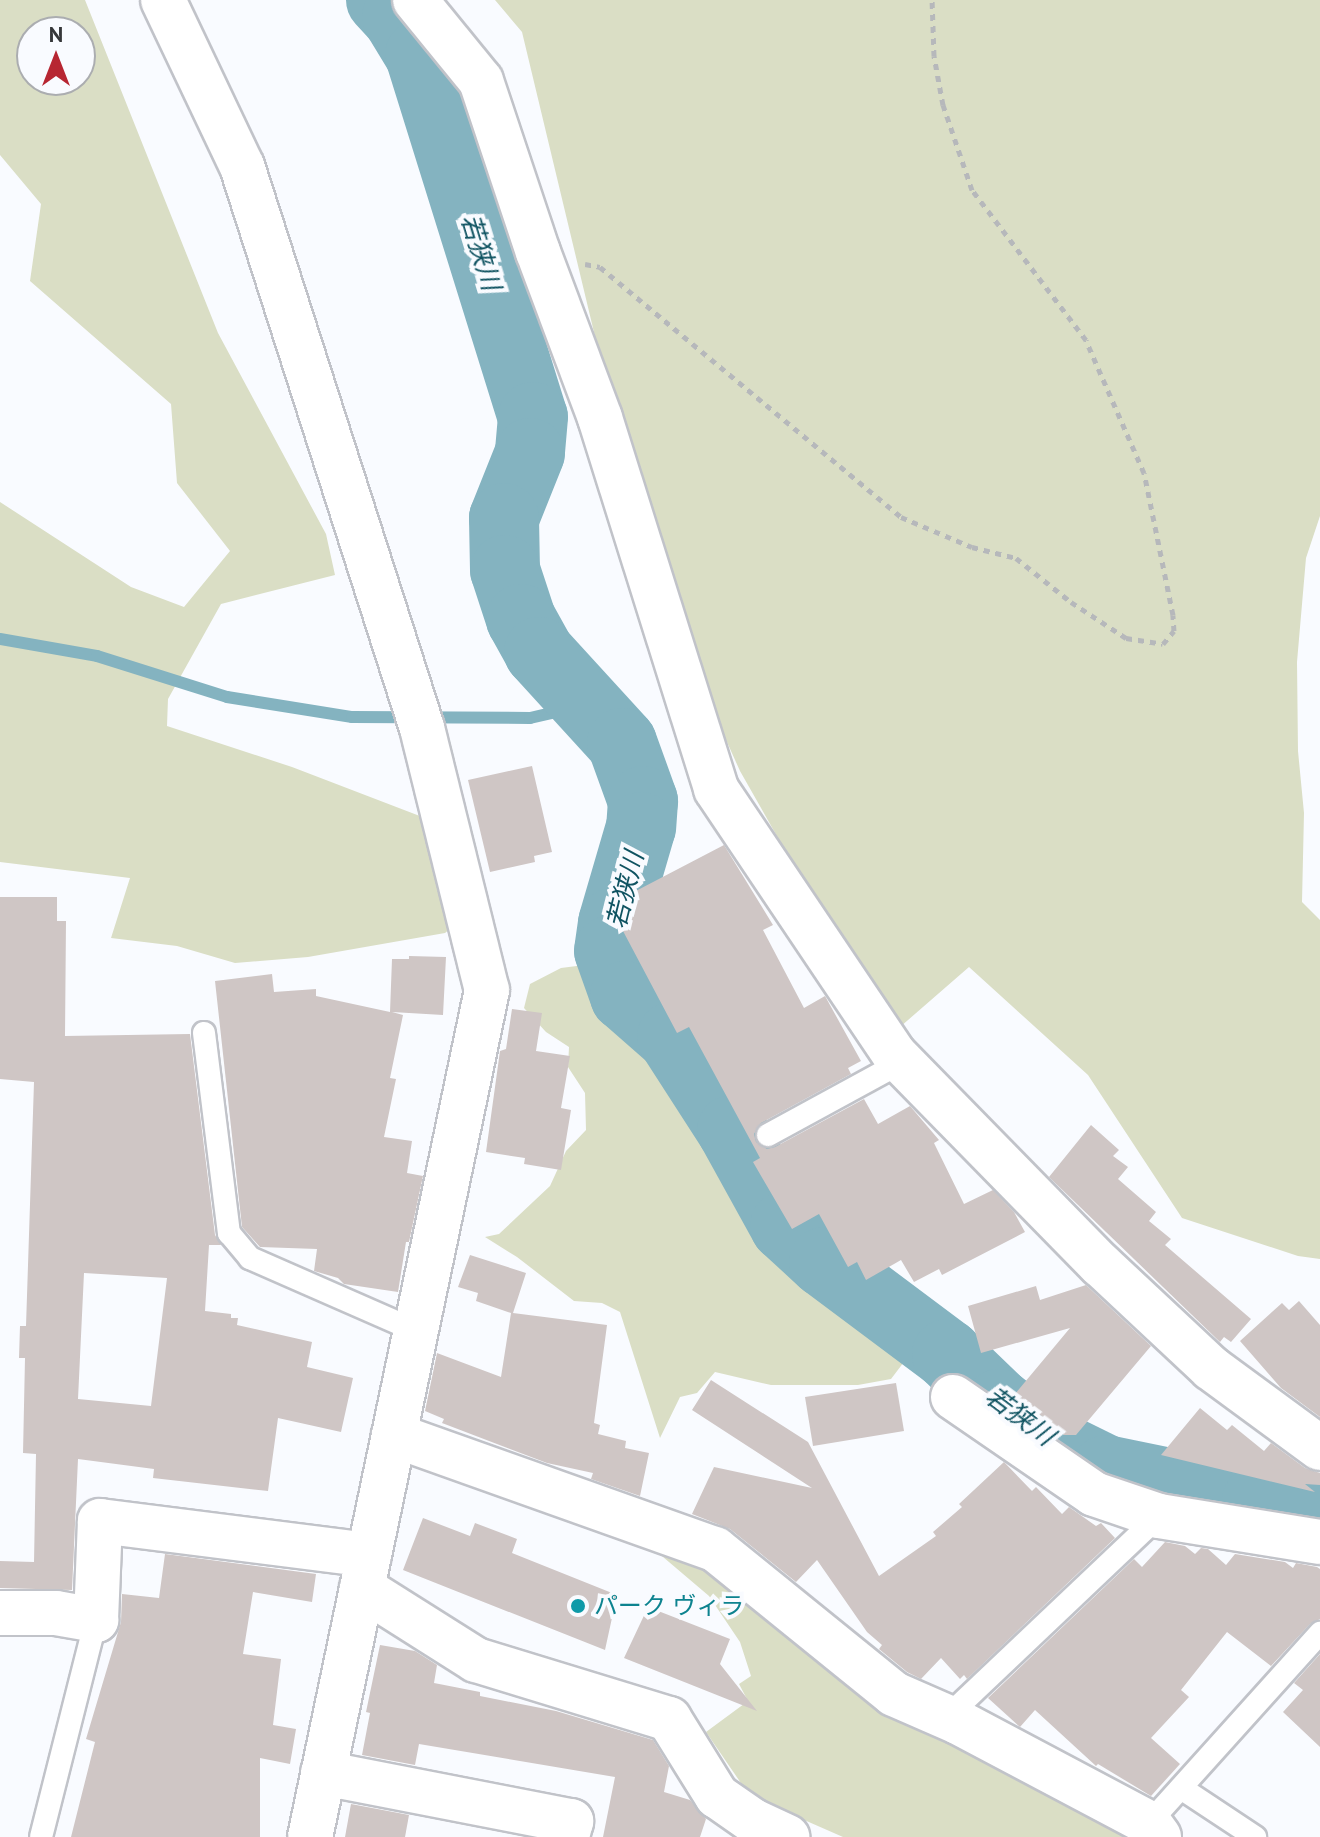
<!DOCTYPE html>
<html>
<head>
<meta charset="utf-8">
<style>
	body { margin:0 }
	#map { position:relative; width:1320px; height:1837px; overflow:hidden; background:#f9fbff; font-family:"PT Sans","Noto Sans JP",sans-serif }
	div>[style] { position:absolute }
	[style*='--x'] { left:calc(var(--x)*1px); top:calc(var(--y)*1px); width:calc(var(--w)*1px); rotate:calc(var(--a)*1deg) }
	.green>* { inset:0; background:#dadec5 }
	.stream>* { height:12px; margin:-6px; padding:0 6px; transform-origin:6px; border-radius:6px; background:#84b3c0 }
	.river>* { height:70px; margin:-35px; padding:0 35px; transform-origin:35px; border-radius:35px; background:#84b3c0 }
	.building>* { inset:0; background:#cfc6c5 }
	.path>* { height:5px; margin-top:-2.5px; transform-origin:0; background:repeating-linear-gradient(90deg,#b6b8bb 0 6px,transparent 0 12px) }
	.roads { filter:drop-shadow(2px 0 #c1c3c9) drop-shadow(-2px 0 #c1c3c9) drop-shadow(0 2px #c1c3c9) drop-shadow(0 -2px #c1c3c9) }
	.lane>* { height:22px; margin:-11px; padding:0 11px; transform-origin:11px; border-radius:11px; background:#fff }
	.street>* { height:44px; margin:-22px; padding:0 22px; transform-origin:22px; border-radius:22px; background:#fff }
	.dots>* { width:22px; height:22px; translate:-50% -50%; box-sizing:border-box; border:4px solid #f9fbff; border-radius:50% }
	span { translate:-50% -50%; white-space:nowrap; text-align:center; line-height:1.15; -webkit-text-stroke:8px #f9fbff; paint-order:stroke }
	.culture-label { font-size:24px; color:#0d838f }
	.left { translate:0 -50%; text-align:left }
	.water-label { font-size:26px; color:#0f5361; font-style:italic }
	.north { position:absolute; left:16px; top:16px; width:80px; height:80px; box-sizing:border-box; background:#f9fbff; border:2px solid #abadb0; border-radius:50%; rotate:0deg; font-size:22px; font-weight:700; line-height:32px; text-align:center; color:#36373a }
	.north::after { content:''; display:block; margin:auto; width:28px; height:36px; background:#b72632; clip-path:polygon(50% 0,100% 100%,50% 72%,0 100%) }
</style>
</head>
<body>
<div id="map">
	<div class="green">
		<i style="clip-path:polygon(evenodd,0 0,85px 0,218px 333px,326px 534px,335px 575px,221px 604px,168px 699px,167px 726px,292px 767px,425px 818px,463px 918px,445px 933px,308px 957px,235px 963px,177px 946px,111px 938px,130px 878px,0 862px,0 502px,131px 587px,184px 607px,230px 551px,177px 483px,171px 404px,30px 281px,41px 204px,0 155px,0 0,32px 32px,80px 32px,80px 80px,32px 80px,32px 32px)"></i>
		<i style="clip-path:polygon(495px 0,1320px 0,1320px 516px,1306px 558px,1297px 662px,1298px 751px,1304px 813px,1302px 902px,1320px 920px,1320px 1259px,1298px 1256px,1182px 1218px,1088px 1075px,969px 967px,900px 1027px,821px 914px,740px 771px,700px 682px,604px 374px,522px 32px)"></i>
		<i style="clip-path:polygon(600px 963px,605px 979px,631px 1012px,663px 1040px,716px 1126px,755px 1138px,777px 1203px,820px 1263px,901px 1335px,907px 1358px,891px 1379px,858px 1385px,771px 1385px,715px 1372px,697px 1393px,680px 1397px,660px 1438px,620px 1312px,602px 1303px,574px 1301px,517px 1257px,485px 1237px,499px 1234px,550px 1186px,566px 1151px,586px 1130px,585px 1093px,568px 1067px,569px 1047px,546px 1032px,524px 1008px,530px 984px,561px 968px)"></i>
		<i style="clip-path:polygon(656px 1551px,673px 1551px,725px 1581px,923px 1729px,1138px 1837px,843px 1837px,761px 1801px,745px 1789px,706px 1732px,748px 1701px,739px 1684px,751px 1676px,740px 1642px,709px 1596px)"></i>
	</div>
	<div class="stream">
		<i style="--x:0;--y:639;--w:98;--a:9.9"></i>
		<i style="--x:97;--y:656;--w:136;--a:17.5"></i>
		<i style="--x:227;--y:697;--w:127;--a:9.1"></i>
		<i style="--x:352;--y:717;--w:178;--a:0.3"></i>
		<i style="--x:530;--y:718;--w:36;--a:-13"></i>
		<i style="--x:565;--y:710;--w:21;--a:-41"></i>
	</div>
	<div class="river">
		<i style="--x:381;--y:0;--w:23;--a:47"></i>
		<i style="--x:397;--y:17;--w:44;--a:58.8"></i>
		<i style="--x:420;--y:55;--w:379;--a:72.7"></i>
		<i style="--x:533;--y:417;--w:36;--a:95"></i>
		<i style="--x:530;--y:453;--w:70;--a:111.8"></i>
		<i style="--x:504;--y:518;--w:52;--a:88.9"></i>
		<i style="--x:505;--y:570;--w:52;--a:71.9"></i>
		<i style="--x:521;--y:619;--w:38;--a:61"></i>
		<i style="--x:539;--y:652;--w:123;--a:47.6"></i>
		<i style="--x:622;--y:743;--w:62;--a:70.1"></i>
		<i style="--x:643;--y:801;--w:26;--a:94"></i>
		<i style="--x:641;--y:827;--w:100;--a:106.3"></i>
		<i style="--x:613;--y:923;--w:28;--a:98"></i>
		<i style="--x:609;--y:951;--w:48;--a:70.4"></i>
		<i style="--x:625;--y:996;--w:62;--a:41.1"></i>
		<i style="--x:672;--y:1037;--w:111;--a:57.2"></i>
		<i style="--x:732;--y:1130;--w:110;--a:61.1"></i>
		<i style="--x:785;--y:1226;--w:53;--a:42.7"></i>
		<i style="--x:824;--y:1262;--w:154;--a:36.8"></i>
		<i style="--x:947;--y:1354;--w:72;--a:43.9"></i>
		<i style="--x:999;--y:1404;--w:63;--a:37.2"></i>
		<i style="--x:1049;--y:1442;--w:64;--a:26.2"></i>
		<i style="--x:1106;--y:1470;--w:154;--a:11.6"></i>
		<i style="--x:1257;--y:1501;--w:66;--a:15.9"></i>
	</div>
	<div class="building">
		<i style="clip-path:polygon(532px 766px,552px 852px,534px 856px,535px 862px,490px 872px,468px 780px)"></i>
		<i style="clip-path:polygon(724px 845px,773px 925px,763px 930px,804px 1008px,825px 996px,861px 1061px,848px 1068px,851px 1074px,761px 1123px,754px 1134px,756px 1142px,767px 1149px,775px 1147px,864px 1099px,878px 1124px,910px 1106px,939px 1140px,934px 1143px,964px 1204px,993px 1190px,1014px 1212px,1025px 1232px,942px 1275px,939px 1269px,914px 1282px,901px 1260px,866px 1280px,857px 1262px,848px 1267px,819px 1214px,792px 1229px,753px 1162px,760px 1158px,689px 1027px,677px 1033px,623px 931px,626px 929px,620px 919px,626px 916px,622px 907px,636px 900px,632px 893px)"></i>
		<i style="clip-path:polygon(evenodd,0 897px,57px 897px,57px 921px,66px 921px,65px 1036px,190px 1034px,215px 1235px,221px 1245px,209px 1245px,205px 1311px,231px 1314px,231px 1318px,238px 1318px,237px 1325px,312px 1342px,307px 1367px,353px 1378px,341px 1432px,278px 1418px,268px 1491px,153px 1478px,154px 1469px,78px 1459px,72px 1590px,0 1588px,0 1561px,34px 1562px,36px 1454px,23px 1453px,25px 1358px,19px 1358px,20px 1326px,26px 1326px,34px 1082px,0 1079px,0 897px,84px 1273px,167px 1278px,151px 1406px,78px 1399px,84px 1273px)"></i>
		<i style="clip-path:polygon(409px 956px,446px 957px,443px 1015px,392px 1012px,403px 1015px,390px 1078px,396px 1079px,384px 1137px,412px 1141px,407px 1173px,423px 1176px,409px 1242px,406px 1242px,398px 1292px,344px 1284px,338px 1278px,314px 1271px,317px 1249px,260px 1247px,242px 1227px,215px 981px,272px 974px,274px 992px,316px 989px,316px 996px,390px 1012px,392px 959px,409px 959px)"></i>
		<i style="clip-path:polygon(512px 1009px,542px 1013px,536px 1051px,570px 1056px,561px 1108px,571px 1110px,561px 1170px,524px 1164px,525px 1158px,486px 1152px,500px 1051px,506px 1049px)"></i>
		<i style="clip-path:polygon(1091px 1125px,1119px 1150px,1113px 1156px,1128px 1167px,1118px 1179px,1156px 1212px,1149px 1221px,1171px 1239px,1165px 1245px,1251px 1319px,1231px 1342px,1224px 1337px,1220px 1342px,1049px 1177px)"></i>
		<i style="clip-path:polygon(470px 1255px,526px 1273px,513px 1313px,607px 1325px,594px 1423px,600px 1425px,598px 1434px,626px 1441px,625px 1448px,649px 1453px,640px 1496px,591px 1479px,593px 1473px,547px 1463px,442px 1423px,444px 1419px,425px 1411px,437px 1353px,501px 1377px,511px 1313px,476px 1301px,478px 1293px,458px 1287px)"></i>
		<i style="clip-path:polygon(1086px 1285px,1151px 1346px,1076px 1435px,1064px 1435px,1015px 1394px,1070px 1328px,981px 1353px,968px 1306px,1036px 1286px,1040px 1300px)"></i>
		<i style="clip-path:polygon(1299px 1301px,1320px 1325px,1320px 1417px,1281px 1388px,1240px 1341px,1282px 1303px,1289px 1310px)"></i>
		<i style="clip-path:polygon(711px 1380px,808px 1442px,879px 1576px,936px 1536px,933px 1532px,962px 1507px,959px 1504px,1004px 1462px,1032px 1491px,1036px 1487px,1062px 1514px,1069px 1507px,1096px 1526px,1101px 1523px,1115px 1538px,967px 1679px,964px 1675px,960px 1679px,941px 1658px,921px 1679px,907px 1672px,879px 1649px,882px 1645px,867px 1632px,817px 1560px,796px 1582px,730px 1529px,692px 1514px,714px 1467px,812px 1488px,692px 1410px)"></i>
		<i style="clip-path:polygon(896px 1383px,904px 1431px,813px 1446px,805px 1397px)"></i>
		<i style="clip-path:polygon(1200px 1408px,1227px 1430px,1232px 1425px,1264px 1451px,1271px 1443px,1305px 1468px,1320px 1473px,1320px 1485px,1305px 1484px,1315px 1492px,1161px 1455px)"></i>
		<i style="clip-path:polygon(423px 1518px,470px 1536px,475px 1523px,517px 1539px,512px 1553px,617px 1595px,605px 1650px,403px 1570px)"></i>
		<i style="clip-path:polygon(1165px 1542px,1185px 1546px,1195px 1554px,1201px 1548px,1208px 1549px,1226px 1565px,1235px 1554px,1285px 1562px,1293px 1568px,1296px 1563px,1317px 1567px,1320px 1569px,1320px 1619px,1310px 1624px,1271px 1666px,1227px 1632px,1181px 1690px,1189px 1697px,1151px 1738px,1180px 1764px,1151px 1796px,1098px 1764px,1096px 1766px,1035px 1710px,1020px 1727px,988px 1698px,1134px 1559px,1142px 1567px)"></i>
		<i style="clip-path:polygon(165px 1554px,316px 1574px,312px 1602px,253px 1592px,243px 1654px,281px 1659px,273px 1725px,296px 1729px,290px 1764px,260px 1758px,260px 1837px,71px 1837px,95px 1742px,86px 1739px,121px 1622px,122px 1594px,159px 1598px)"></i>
		<i style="clip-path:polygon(648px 1607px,730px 1639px,720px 1664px,757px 1711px,624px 1658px)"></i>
		<i style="clip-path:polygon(380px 1645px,415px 1651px,437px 1665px,434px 1683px,480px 1692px,480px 1696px,556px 1711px,653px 1740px,669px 1766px,664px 1792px,690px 1800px,706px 1819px,700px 1837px,603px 1837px,615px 1777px,419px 1744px,415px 1765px,362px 1755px,370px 1713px,366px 1712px)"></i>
		<i style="clip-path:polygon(1320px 1654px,1320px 1747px,1283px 1712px,1303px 1690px,1294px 1683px)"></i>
		<i style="clip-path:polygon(351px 1804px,409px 1815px,405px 1837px,345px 1837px)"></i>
	</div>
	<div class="path">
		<i style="--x:585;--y:264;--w:15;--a:11"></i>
		<i style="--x:600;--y:267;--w:391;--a:39.7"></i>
		<i style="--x:901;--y:517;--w:77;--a:22.9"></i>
		<i style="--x:972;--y:547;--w:45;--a:14"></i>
		<i style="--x:1016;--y:558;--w:70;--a:38.7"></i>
		<i style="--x:1071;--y:602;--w:66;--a:33.2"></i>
		<i style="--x:1126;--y:638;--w:37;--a:9"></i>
		<i style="--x:1163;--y:644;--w:17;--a:-50"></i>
		<i style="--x:1174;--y:631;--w:16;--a:-94"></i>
		<i style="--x:1173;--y:615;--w:145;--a:-101.5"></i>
		<i style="--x:1144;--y:473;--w:145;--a:-113.6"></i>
		<i style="--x:1086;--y:340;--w:188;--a:-127.2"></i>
		<i style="--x:972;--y:190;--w:90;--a:-108.8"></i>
		<i style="--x:943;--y:105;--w:50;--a:-100.4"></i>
		<i style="--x:934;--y:56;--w:56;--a:-92"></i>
	</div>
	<div class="roads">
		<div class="lane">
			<i style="--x:204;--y:1033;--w:202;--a:82.9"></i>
			<i style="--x:229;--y:1233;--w:33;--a:50"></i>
			<i style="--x:250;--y:1258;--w:181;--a:23.7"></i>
			<i style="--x:768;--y:1135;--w:153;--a:-28.6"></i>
			<i style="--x:947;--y:1717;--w:292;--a:-43.5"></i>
			<i style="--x:1181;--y:1788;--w:89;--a:33.5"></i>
			<i style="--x:1149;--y:1823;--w:256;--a:-48"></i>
			<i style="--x:41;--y:1837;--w:224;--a:-75.8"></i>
		</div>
		<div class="street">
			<i style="--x:163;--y:0;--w:184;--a:64.6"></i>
			<i style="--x:242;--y:166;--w:590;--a:72.24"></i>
			<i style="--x:422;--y:728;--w:270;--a:76.1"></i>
			<i style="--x:487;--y:990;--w:865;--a:101.8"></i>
			<i style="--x:415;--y:0;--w:104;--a:50.8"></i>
			<i style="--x:481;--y:81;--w:180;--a:71.6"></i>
			<i style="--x:538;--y:252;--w:177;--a:69.5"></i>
			<i style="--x:600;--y:418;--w:389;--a:72.6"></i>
			<i style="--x:716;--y:789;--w:321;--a:56.1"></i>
			<i style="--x:895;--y:1055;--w:294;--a:45.6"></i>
			<i style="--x:1101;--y:1265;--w:151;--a:43.1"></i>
			<i style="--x:1211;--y:1368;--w:135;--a:36.3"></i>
			<i style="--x:953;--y:1397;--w:171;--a:34.5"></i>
			<i style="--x:1094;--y:1494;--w:69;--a:18.7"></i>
			<i style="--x:1159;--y:1516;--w:163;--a:9.2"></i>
			<i style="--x:394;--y:1435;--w:341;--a:19.6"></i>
			<i style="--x:715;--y:1549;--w:230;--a:39"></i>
			<i style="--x:894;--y:1694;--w:70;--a:23.6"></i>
			<i style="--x:958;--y:1722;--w:216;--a:27.9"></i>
			<i style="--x:1149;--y:1823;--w:17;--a:54"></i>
			<i style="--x:362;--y:1588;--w:135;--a:32.3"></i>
			<i style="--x:476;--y:1660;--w:202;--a:17"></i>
			<i style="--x:669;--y:1719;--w:91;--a:58.1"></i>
			<i style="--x:717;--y:1796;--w:44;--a:34.8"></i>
			<i style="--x:753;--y:1821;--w:38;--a:25"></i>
			<i style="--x:0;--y:1613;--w:56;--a:0"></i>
			<i style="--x:56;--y:1613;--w:41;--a:9.9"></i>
			<i style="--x:96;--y:1620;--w:99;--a:-87.7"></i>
			<i style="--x:100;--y:1521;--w:271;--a:7.2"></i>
			<i style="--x:323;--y:1773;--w:253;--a:11"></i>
			<i style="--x:571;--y:1821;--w:16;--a:104"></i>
		</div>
	</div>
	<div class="dots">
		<i style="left:578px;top:1606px;background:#0f9aa8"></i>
	</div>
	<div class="culture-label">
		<span class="left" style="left:594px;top:1606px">パーク ヴィラ</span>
	</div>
	<div class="water-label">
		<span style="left:481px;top:252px;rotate:73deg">若狭川</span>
		<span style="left:625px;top:890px;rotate:-76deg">若狭川</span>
		<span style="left:1020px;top:1416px;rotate:37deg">若狭川</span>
	</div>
	<div class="north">N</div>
</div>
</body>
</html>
